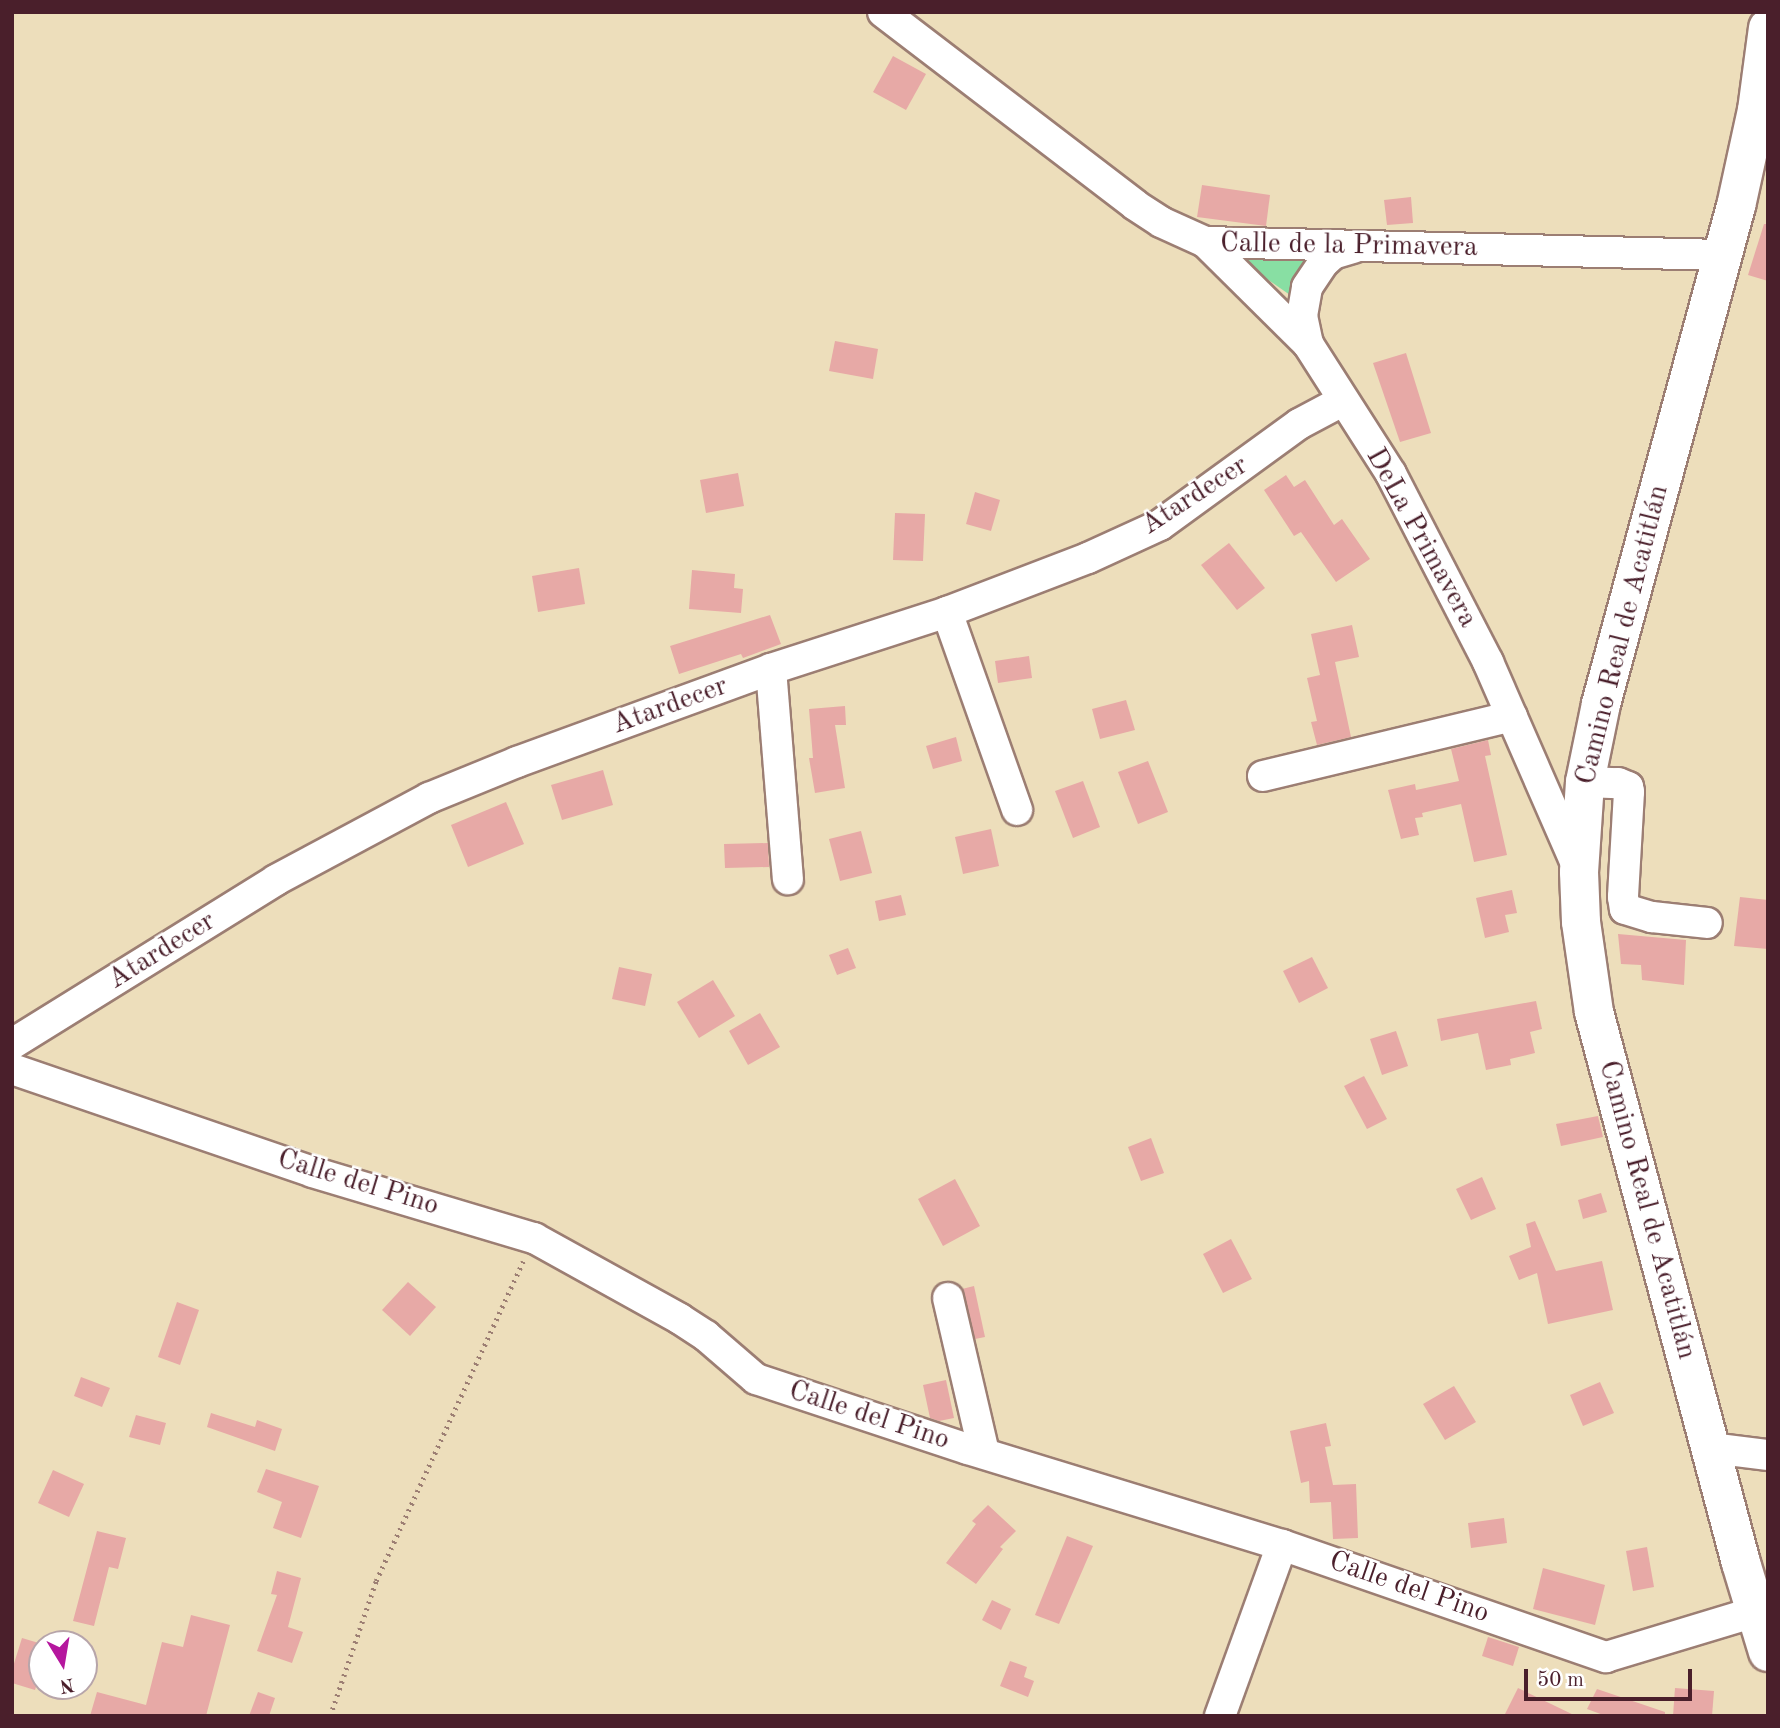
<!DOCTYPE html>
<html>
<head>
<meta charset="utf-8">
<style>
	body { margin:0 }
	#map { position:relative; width:1780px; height:1728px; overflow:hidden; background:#eddebb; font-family:"Old Standard TT",serif }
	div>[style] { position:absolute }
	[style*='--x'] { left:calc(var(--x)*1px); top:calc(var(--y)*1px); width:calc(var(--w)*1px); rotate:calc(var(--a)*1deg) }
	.green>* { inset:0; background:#88dfa3 }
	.building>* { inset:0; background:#e7a9a6 }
	.path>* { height:4.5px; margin-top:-2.25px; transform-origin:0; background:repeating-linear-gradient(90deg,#9c7e73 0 2px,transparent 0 7px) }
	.roads { filter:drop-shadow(2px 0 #9c7e73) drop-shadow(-2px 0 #9c7e73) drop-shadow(0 2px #9c7e73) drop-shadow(0 -2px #9c7e73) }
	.minor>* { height:30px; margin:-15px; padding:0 15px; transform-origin:15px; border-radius:15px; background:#fff }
	.major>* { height:38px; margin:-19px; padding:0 19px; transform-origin:19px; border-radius:19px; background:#fff }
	span { translate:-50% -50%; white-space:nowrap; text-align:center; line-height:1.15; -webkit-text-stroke:5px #fff; paint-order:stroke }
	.street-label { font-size:28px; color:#4a1f2b }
	.frame { position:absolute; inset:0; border:14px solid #4a1f2b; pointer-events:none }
	.north { position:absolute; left:28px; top:1630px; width:70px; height:70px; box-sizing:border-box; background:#fff; border:2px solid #b7a5aa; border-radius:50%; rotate:169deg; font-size:19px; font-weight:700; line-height:28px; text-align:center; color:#4a1f2b }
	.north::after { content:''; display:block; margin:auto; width:24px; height:32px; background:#b5179e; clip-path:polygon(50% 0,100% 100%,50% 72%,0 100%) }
	.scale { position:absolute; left:1524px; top:1669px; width:168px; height:32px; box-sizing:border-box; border:4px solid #4a1f2b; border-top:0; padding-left:9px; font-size:21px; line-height:24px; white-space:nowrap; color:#4a1f2b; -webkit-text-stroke:5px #fff; paint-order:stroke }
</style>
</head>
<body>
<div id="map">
	<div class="green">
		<i style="clip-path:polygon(1318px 255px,1293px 285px,1290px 295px,1250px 267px,1244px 260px,1245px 257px)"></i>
	</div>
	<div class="building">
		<i style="clip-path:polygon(893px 56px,926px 74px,906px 110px,873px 92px)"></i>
		<i style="clip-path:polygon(1202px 185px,1270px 195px,1266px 226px,1197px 217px)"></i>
		<i style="clip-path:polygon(1411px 197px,1413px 223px,1387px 225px,1384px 200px)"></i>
		<i style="clip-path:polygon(1764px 224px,1768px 224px,1768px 281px,1748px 275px)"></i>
		<i style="clip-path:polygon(835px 341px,878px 349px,873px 379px,829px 371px)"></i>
		<i style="clip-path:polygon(1406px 353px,1431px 433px,1400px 442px,1373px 363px)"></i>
		<i style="clip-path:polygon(738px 473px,744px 506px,706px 513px,700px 480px)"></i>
		<i style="clip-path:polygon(1286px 475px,1294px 487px,1305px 480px,1334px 525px,1342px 519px,1370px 559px,1336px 582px,1301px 532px,1294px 536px,1264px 490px)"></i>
		<i style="clip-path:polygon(975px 492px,1000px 500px,991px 531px,966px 524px)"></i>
		<i style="clip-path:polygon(895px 513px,925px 514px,923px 561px,893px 560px)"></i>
		<i style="clip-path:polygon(1229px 543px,1265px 588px,1237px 610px,1201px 565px)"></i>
		<i style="clip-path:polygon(579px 568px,585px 604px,538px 612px,532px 576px)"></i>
		<i style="clip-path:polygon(692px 570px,735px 574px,734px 588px,743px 589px,741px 613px,689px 609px)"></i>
		<i style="clip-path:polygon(770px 615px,781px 644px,743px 658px,741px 654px,679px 674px,670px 646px)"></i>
		<i style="clip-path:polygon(1352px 625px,1359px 657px,1335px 662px,1351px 737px,1317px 745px,1311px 722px,1317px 721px,1307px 678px,1320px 675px,1311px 634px)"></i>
		<i style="clip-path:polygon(1029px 656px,1032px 678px,998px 683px,995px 661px)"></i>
		<i style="clip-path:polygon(1126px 700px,1135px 730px,1100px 739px,1092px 709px)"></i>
		<i style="clip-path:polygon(845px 706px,846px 725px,835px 725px,845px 788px,815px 793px,809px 758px,813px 758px,809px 709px)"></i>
		<i style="clip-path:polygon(956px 737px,962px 761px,933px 769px,926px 746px)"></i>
		<i style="clip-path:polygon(1488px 740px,1491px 755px,1485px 756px,1507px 855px,1474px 862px,1461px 804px,1422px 813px,1423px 817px,1415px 818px,1419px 835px,1401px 839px,1388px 790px,1415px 784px,1416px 790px,1459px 781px,1451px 749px)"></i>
		<i style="clip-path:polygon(1148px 761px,1168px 812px,1138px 824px,1118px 772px)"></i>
		<i style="clip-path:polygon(603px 770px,613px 805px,562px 820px,551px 785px)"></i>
		<i style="clip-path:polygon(1083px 781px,1100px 827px,1073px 838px,1055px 791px)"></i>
		<i style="clip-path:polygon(506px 802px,524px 844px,468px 867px,451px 825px)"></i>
		<i style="clip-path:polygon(991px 829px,999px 866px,963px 874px,955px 837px)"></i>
		<i style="clip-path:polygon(861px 831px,872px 873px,840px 881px,829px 839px)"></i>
		<i style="clip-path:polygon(768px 843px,769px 867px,725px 868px,724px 844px)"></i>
		<i style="clip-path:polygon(1512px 890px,1517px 913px,1505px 915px,1509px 932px,1485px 938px,1476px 898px)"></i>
		<i style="clip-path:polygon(901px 895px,906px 915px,879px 921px,875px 901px)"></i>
		<i style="clip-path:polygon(1740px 897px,1768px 900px,1768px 949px,1734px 946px)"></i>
		<i style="clip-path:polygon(1618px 934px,1686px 940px,1684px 985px,1642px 980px,1641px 965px,1621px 964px)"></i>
		<i style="clip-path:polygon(848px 948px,856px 968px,837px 975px,829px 955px)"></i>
		<i style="clip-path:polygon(1312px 957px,1328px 988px,1299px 1003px,1283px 971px)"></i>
		<i style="clip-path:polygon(619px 967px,652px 974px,645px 1006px,612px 999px)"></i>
		<i style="clip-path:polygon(713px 980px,735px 1016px,699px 1038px,677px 1002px)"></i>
		<i style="clip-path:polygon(1536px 1001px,1542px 1029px,1530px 1032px,1535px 1053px,1510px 1059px,1511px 1065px,1486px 1070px,1478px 1033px,1441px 1041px,1437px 1019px)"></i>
		<i style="clip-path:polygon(760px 1013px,780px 1047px,748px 1065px,729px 1031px)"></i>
		<i style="clip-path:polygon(1396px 1031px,1408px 1066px,1382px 1075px,1370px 1039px)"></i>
		<i style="clip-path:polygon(1364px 1076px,1387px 1119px,1367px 1129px,1344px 1086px)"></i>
		<i style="clip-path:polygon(1598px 1116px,1603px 1137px,1561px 1146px,1556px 1124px)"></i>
		<i style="clip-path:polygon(1151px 1138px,1164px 1173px,1141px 1181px,1128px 1147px)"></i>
		<i style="clip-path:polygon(1482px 1177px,1496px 1209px,1471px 1220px,1456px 1189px)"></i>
		<i style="clip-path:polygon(955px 1179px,980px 1226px,943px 1246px,918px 1199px)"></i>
		<i style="clip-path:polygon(1601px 1193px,1607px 1212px,1583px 1219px,1578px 1200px)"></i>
		<i style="clip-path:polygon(1535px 1221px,1556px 1271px,1602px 1261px,1613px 1310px,1548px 1324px,1537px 1273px,1519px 1280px,1509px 1256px,1531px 1247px,1526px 1224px)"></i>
		<i style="clip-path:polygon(1231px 1239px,1252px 1279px,1223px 1293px,1203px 1254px)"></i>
		<i style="clip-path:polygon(408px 1282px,436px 1307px,410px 1336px,382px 1310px)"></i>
		<i style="clip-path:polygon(974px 1286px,985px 1337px,975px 1339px,962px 1289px)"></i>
		<i style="clip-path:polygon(177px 1302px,199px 1310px,180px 1365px,158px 1357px)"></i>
		<i style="clip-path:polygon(81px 1377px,110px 1388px,102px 1407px,74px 1396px)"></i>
		<i style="clip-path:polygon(946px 1380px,954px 1418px,939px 1421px,930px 1418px,923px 1385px)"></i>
		<i style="clip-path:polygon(1600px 1382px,1614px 1413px,1583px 1426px,1570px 1395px)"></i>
		<i style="clip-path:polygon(1454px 1386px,1476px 1422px,1445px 1440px,1423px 1404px)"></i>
		<i style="clip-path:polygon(211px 1413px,255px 1427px,257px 1420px,282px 1429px,275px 1451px,207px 1427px)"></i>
		<i style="clip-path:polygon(136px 1415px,166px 1423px,160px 1445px,129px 1437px)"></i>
		<i style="clip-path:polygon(1326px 1423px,1331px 1446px,1325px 1447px,1333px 1485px,1356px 1484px,1358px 1538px,1333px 1539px,1331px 1502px,1310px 1503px,1309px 1481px,1301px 1483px,1290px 1431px)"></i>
		<i style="clip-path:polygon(266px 1469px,319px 1486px,301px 1538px,273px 1528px,282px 1502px,257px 1492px)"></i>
		<i style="clip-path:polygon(53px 1470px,84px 1484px,69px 1517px,38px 1503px)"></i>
		<i style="clip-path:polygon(988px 1505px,1016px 1531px,1000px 1547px,1003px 1549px,976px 1584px,946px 1563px,976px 1524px,972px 1521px)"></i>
		<i style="clip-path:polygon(1504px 1518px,1507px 1543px,1471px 1548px,1468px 1523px)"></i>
		<i style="clip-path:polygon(97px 1531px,126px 1538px,118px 1569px,109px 1567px,94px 1626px,73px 1621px)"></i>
		<i style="clip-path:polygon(1067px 1536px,1093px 1546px,1059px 1624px,1035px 1615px)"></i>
		<i style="clip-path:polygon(1647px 1547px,1654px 1587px,1633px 1591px,1626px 1551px)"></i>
		<i style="clip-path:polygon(1543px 1568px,1605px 1585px,1595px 1625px,1533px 1609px)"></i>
		<i style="clip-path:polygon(277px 1571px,301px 1578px,288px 1627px,303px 1632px,292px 1663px,257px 1651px,277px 1595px,271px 1594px)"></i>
		<i style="clip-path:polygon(992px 1600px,1011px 1609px,1001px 1630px,982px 1620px)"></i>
		<i style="clip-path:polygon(191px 1615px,230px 1625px,206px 1716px,90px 1716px,97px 1692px,146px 1705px,162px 1642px,183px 1647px)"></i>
		<i style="clip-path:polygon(1488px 1637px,1519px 1647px,1513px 1666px,1482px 1656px)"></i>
		<i style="clip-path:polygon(22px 1638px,42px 1644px,42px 1667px,35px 1690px,12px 1683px,12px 1670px)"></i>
		<i style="clip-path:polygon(1010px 1661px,1027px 1667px,1024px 1677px,1034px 1681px,1028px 1697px,1000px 1686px)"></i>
		<i style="clip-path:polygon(1518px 1688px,1576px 1716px,1504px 1716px)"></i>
		<i style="clip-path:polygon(1675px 1688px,1714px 1691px,1712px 1716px,1673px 1716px)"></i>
		<i style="clip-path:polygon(1597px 1689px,1665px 1712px,1665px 1716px,1606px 1716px,1587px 1709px)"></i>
		<i style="clip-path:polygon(258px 1692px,275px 1698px,269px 1716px,249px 1716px)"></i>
	</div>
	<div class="path">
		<i style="--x:330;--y:1716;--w:143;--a:-71.2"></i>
		<i style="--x:376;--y:1581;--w:352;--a:-65.3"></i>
	</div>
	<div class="roads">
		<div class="minor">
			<i style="--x:883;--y:12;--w:317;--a:37.4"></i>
			<i style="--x:1135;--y:205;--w:31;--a:33"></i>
			<i style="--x:1161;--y:222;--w:48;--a:24.4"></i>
			<i style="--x:1205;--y:242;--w:518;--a:1.44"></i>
			<i style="--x:1205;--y:242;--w:145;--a:44.7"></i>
			<i style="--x:1308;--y:344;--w:154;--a:57.4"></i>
			<i style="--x:1391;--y:474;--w:212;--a:62.7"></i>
			<i style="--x:1488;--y:662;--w:225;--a:66.4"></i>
			<i style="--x:1308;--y:344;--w:29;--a:-102"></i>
			<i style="--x:1302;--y:316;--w:29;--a:-80"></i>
			<i style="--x:1307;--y:287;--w:29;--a:-56"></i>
			<i style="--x:1323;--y:263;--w:13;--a:-42"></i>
			<i style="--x:1333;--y:254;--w:21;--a:-17"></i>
			<i style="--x:947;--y:612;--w:210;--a:70.5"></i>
			<i style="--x:771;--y:669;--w:211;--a:85.4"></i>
			<i style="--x:1263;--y:776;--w:256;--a:-13.5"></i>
			<i style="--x:1585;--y:782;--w:33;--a:2"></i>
			<i style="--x:1618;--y:783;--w:11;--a:22"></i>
			<i style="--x:1628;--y:787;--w:5;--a:79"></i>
			<i style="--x:1629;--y:792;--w:105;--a:93.3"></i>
			<i style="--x:1623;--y:897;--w:12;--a:81"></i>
			<i style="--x:1625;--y:909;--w:28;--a:17"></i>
			<i style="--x:1652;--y:917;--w:55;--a:6.2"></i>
			<i style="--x:12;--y:1044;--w:311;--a:-31.8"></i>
			<i style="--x:276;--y:880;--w:174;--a:-28.2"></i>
			<i style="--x:429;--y:798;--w:95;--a:-22.2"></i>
			<i style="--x:517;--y:762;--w:270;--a:-20.1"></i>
			<i style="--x:771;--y:669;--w:185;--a:-17.9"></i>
			<i style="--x:947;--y:612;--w:151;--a:-21"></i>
			<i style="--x:1088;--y:558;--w:79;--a:-24.6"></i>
			<i style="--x:1160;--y:525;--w:172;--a:-36"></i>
			<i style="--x:1299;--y:424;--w:49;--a:-28.1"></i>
			<i style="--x:12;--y:1069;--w:317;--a:18.9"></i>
			<i style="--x:312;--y:1172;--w:232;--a:16.6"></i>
			<i style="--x:534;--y:1238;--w:167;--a:29"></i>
			<i style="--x:680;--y:1319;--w:31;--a:33"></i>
			<i style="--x:706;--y:1336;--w:66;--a:40.7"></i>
			<i style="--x:756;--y:1379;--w:223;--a:18.3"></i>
			<i style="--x:968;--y:1449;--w:328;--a:17"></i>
			<i style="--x:1282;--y:1545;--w:343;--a:19.1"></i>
			<i style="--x:1606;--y:1657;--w:156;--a:-16.8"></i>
			<i style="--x:948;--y:1298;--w:159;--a:76.9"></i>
			<i style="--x:1711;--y:1448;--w:57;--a:7"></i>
			<i style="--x:1220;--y:1716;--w:182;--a:-70.1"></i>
		</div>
		<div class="major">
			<i style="--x:1768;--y:28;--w:83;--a:97.6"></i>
			<i style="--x:1757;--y:110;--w:98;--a:102.3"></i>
			<i style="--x:1736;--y:206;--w:516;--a:105.17"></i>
			<i style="--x:1601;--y:704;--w:80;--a:101.6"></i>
			<i style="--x:1585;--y:782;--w:90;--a:93.8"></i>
			<i style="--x:1579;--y:872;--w:50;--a:87.7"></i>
			<i style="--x:1581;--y:922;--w:91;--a:81.8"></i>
			<i style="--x:1594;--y:1012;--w:570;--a:75.06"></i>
			<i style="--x:1741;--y:1563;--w:93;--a:73.1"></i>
		</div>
	</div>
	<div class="street-label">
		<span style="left:1349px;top:246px;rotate:1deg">Calle de la Primavera</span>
		<span style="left:1195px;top:496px;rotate:-33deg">Atardecer</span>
		<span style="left:1421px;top:538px;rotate:61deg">DeLa Primavera</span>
		<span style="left:1623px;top:635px;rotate:-76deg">Camino Real de Acatitlán</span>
		<span style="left:670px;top:706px;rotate:-20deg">Atardecer</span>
		<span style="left:162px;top:951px;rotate:-32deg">Atardecer</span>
		<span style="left:358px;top:1183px;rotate:17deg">Calle del Pino</span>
		<span style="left:1647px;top:1210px;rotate:75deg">Camino Real de Acatitlán</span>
		<span style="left:869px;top:1416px;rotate:18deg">Calle del Pino</span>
		<span style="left:1409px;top:1588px;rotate:19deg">Calle del Pino</span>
	</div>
	<div class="frame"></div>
	<div class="north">N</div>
	<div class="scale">50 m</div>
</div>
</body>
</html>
